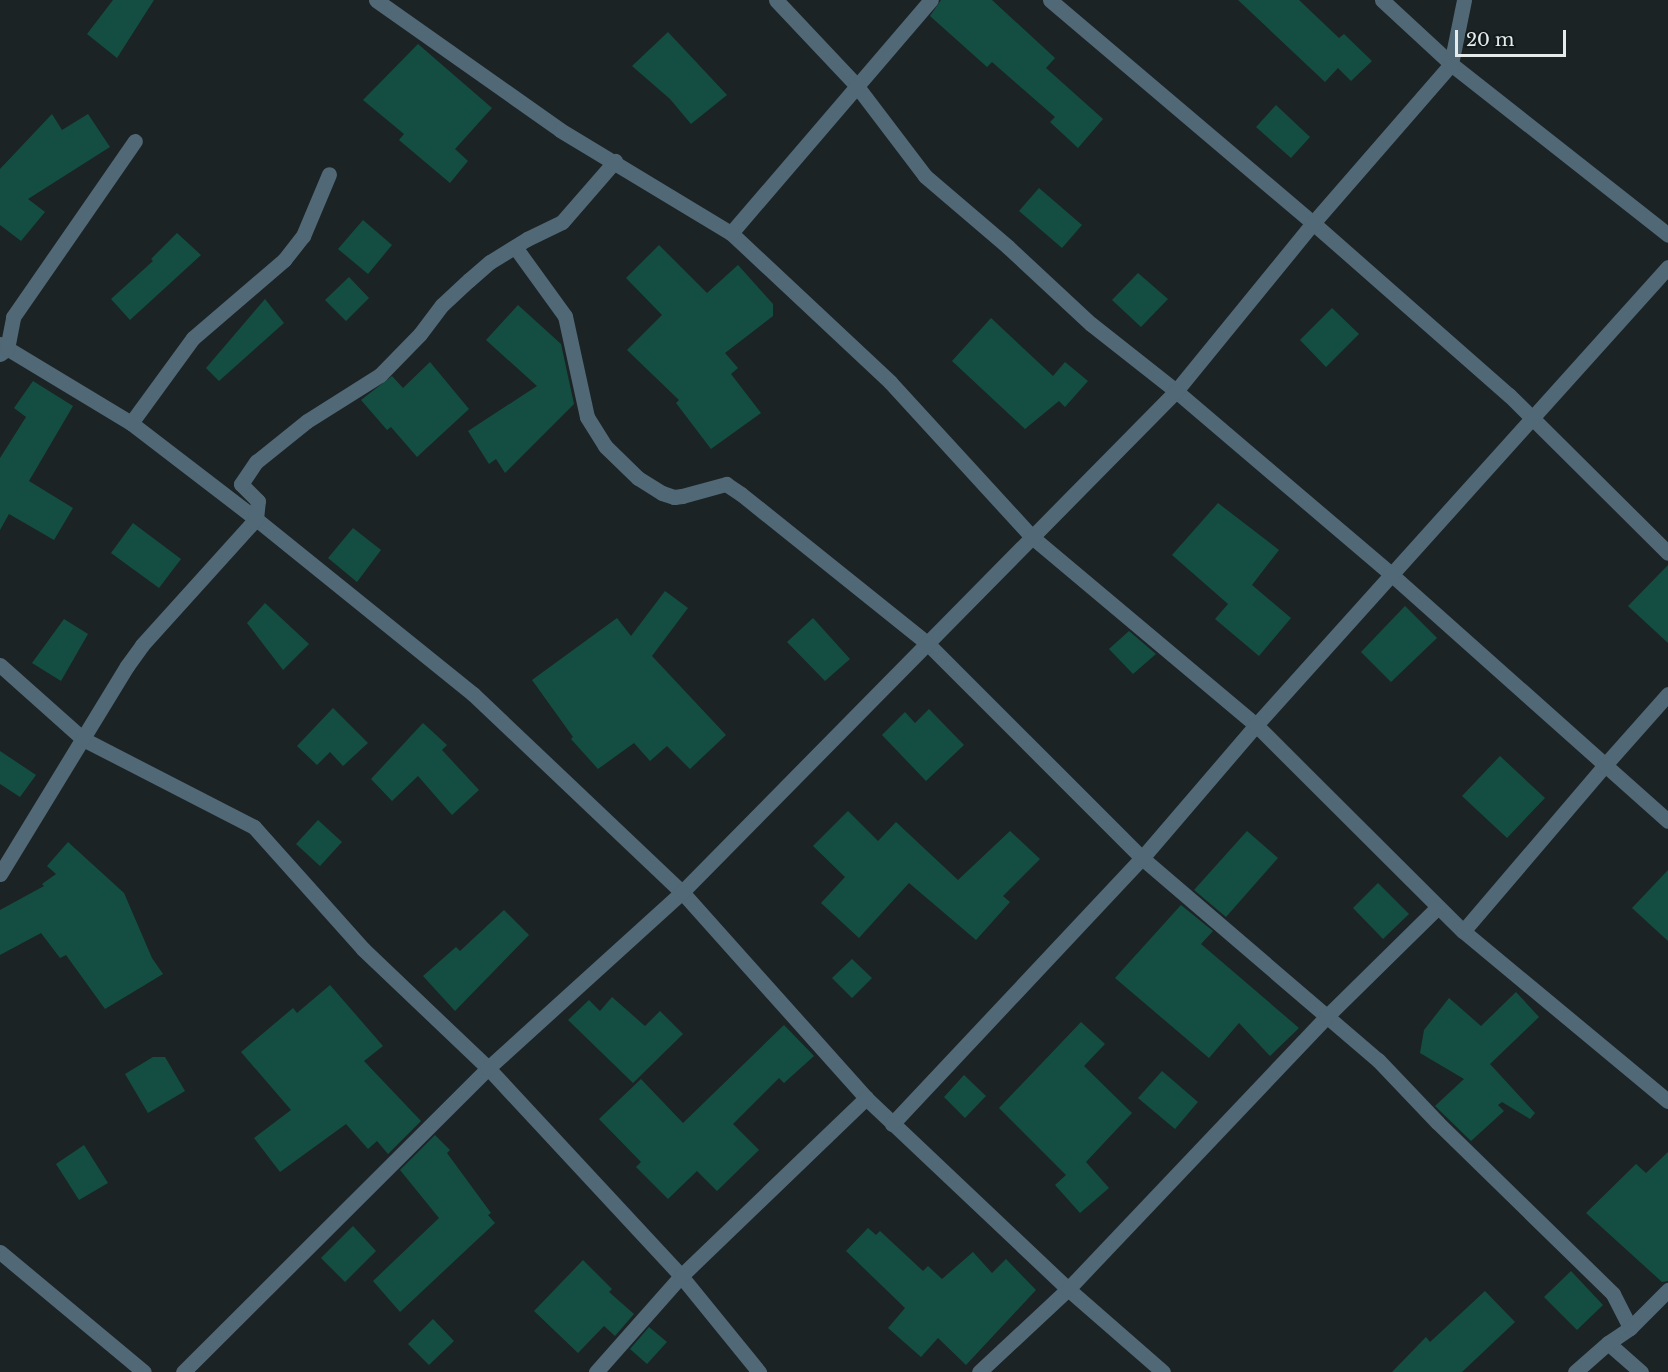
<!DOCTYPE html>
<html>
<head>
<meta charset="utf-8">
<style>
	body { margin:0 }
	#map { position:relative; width:1668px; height:1372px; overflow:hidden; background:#1b2324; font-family:"Libre Baskerville",serif }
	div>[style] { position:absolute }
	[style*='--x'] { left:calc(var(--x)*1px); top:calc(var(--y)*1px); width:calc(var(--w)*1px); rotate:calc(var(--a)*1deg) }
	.building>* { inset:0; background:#144e42 }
	.minor>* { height:15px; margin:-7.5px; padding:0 7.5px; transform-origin:7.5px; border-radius:7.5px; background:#516876 }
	span { translate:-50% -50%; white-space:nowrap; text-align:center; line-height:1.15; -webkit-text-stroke:4.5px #121a1b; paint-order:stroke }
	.scale { position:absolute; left:1455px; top:30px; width:111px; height:27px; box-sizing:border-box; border:3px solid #e5ebeb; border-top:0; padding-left:8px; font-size:18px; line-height:21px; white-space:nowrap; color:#e5ebeb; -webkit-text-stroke:4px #121a1b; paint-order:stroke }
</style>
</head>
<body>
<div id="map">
	<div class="building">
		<i style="clip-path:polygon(113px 0,154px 0,117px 58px,87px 34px)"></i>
		<i style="clip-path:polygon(941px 0,992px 0,1055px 58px,1046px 68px,1103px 119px,1078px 148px,1050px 122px,1055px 117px,992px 62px,987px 67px,930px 16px)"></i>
		<i style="clip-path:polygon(1238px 0,1299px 0,1339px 38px,1344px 34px,1372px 61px,1351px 81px,1338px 68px,1325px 82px)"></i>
		<i style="clip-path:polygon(668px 32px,727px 95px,691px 124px,670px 99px,632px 66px)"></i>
		<i style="clip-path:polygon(418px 44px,492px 108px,455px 149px,468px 161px,450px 183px,399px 140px,404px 134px,363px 100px)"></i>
		<i style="clip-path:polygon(1276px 105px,1310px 137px,1291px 158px,1256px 127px)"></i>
		<i style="clip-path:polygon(52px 114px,62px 130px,88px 114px,110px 147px,28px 199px,45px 212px,21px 241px,0 225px,0 169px)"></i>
		<i style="clip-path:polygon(1039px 188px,1082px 225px,1062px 248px,1019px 211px)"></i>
		<i style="clip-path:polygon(363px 220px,392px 245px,368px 274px,338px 249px)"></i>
		<i style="clip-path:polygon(177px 233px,201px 255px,130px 320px,111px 299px,153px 261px,151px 259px)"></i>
		<i style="clip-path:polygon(659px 245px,707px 293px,738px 265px,773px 304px,773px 316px,725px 353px,738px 368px,731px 374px,761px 413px,711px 449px,676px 403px,679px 400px,627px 350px,662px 315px,626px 278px)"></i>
		<i style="clip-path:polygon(1138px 273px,1168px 299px,1141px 327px,1112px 300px)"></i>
		<i style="clip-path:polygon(349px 277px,369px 298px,346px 321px,325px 300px)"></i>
		<i style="clip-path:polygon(265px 299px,284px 323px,219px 381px,206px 368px)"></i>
		<i style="clip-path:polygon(518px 305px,561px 344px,574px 404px,505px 473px,496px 459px,489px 464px,468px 431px,537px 386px,486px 340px)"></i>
		<i style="clip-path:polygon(1332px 308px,1359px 334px,1326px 367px,1300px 340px)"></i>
		<i style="clip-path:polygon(991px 318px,1053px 376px,1065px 362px,1088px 381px,1065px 407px,1059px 401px,1025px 429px,952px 361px)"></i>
		<i style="clip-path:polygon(430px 362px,469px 409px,417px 457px,391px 427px,387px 430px,361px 400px,392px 376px,403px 388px)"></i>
		<i style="clip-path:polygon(33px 381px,73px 406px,29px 481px,73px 508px,54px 540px,9px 514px,0 530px,0 458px,26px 417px,14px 408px)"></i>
		<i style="clip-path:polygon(1218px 503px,1279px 550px,1252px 585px,1291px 618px,1259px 656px,1215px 619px,1228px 604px,1172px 555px)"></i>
		<i style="clip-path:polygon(133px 523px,181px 559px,159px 588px,111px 553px)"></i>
		<i style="clip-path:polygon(353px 528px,381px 550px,357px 582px,328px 558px)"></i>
		<i style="clip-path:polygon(1668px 565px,1668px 643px,1628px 606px)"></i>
		<i style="clip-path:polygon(665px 591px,688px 608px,652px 656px,726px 735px,690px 769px,667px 746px,650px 761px,634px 743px,598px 769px,571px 739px,573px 737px,532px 680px,617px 618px,631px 636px)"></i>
		<i style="clip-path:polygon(265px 603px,309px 644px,283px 670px,247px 623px)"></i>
		<i style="clip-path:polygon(1405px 606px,1437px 638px,1391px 682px,1361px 652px)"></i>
		<i style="clip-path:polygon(813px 618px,850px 659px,825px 681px,787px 642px)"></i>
		<i style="clip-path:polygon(64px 619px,88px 634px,61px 681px,32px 663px)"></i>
		<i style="clip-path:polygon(1129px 631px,1156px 654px,1133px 674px,1109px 649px)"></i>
		<i style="clip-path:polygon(333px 708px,368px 743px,343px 766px,330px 752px,317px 765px,297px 746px)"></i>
		<i style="clip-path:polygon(929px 709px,964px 745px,926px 781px,882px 735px,905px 712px,915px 723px)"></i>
		<i style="clip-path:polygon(423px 723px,447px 745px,442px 750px,479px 790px,452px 815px,418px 776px,392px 801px,371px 779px)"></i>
		<i style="clip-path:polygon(0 751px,36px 775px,20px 797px,0 784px)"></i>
		<i style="clip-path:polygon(1500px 756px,1545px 798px,1507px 838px,1462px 796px)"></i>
		<i style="clip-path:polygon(848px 811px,878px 841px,896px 822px,958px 880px,1010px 831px,1040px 859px,1003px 896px,1010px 902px,976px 940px,909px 883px,859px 938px,821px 903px,845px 877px,813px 846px)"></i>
		<i style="clip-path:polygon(318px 820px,342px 842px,320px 866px,296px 844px)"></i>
		<i style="clip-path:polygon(1247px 831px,1278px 858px,1226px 917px,1194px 890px)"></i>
		<i style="clip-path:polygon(68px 842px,124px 893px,152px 958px,163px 974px,105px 1009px,66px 955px,60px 958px,41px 933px,0 955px,0 910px,44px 886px,42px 884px,56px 874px,47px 866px)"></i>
		<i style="clip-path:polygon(1668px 870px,1668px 941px,1632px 908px)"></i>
		<i style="clip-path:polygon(1378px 883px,1409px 914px,1383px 939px,1353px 908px)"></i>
		<i style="clip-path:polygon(1181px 905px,1213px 931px,1201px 944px,1299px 1028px,1270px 1056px,1239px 1023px,1209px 1058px,1115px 978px)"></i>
		<i style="clip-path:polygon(504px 910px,529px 935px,455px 1011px,423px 976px,456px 947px,460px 951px)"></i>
		<i style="clip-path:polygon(852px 959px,872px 978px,852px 998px,832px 978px)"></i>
		<i style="clip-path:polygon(330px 985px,383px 1046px,364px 1061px,421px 1121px,388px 1154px,377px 1141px,368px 1149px,346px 1124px,280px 1172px,254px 1138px,291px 1110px,241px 1052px,293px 1008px,297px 1013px)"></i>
		<i style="clip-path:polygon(1516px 992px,1539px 1017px,1490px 1064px,1535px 1113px,1530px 1119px,1502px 1102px,1498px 1105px,1504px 1111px,1471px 1141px,1435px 1106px,1464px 1079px,1420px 1053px,1424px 1030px,1449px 998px,1481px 1026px)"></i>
		<i style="clip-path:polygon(612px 997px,645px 1026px,660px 1011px,683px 1034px,633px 1083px,568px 1020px,589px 1000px,600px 1011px)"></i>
		<i style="clip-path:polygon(1081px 1022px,1105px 1044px,1084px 1066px,1132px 1113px,1086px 1162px,1109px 1188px,1080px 1213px,1055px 1185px,1066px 1175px,999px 1108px)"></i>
		<i style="clip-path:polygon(784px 1025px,814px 1056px,784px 1083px,779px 1078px,733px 1124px,759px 1150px,717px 1191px,697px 1171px,668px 1199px,636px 1167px,641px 1162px,599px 1119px,641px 1079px,683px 1123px)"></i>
		<i style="clip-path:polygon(153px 1057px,165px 1057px,185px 1091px,148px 1113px,125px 1074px)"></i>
		<i style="clip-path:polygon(1162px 1071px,1198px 1102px,1175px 1129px,1138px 1098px)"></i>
		<i style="clip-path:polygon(964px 1075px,986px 1096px,965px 1118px,944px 1097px)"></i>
		<i style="clip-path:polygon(435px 1135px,450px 1150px,447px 1153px,491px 1213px,488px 1215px,495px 1223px,400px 1312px,373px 1281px,439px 1218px,400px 1170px)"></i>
		<i style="clip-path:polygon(84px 1145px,108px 1183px,79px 1200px,56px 1164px)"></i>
		<i style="clip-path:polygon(1668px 1152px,1668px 1281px,1662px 1282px,1586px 1213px,1636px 1164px,1646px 1173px)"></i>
		<i style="clip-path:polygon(353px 1226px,376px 1251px,345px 1282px,321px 1258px)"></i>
		<i style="clip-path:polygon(868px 1228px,876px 1235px,880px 1231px,923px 1271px,928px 1266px,942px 1279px,973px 1252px,992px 1273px,1006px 1259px,1036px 1290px,966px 1365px,938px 1338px,921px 1357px,888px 1328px,905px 1308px,846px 1251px)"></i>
		<i style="clip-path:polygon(583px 1260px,612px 1289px,609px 1292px,634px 1314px,615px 1336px,604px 1326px,578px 1353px,534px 1311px)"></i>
		<i style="clip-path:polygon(1571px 1271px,1603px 1305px,1577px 1330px,1544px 1297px)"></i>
		<i style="clip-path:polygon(1485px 1291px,1515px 1322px,1462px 1372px,1392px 1372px,1426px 1337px,1430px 1342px)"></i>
		<i style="clip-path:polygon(433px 1319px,454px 1341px,429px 1365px,408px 1344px)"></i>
		<i style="clip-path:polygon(649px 1327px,667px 1342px,647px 1364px,630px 1349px)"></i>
	</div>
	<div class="minor">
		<i style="--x:376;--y:0;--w:225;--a:35.2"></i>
		<i style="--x:560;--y:130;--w:200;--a:31.1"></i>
		<i style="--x:731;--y:233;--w:218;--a:43.1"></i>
		<i style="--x:890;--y:382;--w:210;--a:47.5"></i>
		<i style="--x:1032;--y:537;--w:292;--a:40"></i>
		<i style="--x:1256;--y:725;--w:292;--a:44.9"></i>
		<i style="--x:1463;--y:931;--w:266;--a:39.7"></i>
		<i style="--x:776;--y:0;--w:117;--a:46.7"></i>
		<i style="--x:856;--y:85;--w:114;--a:52.8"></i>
		<i style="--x:925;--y:176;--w:109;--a:40.5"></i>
		<i style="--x:1008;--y:247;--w:113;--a:42.9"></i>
		<i style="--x:1091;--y:324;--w:108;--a:38.2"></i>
		<i style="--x:1176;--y:391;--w:284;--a:40.4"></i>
		<i style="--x:1392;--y:575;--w:285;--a:41.7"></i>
		<i style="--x:1605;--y:765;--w:218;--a:130.5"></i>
		<i style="--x:1050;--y:0;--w:345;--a:40.3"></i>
		<i style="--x:1313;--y:223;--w:261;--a:41.3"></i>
		<i style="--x:1509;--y:395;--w:224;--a:44.8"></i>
		<i style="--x:1382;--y:0;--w:94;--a:42.8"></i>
		<i style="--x:1451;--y:64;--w:276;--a:38.2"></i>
		<i style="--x:731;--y:233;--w:307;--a:-49.4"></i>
		<i style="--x:515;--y:247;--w:85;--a:54.1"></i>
		<i style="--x:565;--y:316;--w:103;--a:77.7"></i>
		<i style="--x:587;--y:417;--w:34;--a:58"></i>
		<i style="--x:605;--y:446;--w:46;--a:44.1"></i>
		<i style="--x:638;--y:478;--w:28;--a:32"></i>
		<i style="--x:662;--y:493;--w:13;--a:18"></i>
		<i style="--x:674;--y:497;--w:8;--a:-7"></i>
		<i style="--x:682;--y:496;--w:46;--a:-15.3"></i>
		<i style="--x:726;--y:484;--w:18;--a:34"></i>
		<i style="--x:741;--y:494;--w:238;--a:38.7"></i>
		<i style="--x:927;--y:643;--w:304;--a:45"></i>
		<i style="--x:1142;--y:858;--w:311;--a:40.6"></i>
		<i style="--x:1378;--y:1060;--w:86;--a:46.4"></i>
		<i style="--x:1437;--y:1122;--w:246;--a:44.3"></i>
		<i style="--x:1613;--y:1294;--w:38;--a:63"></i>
		<i style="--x:0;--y:344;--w:153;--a:31.1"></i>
		<i style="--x:131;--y:423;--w:158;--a:37.5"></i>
		<i style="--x:256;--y:519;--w:279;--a:38.9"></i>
		<i style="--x:473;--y:694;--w:288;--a:43.5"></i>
		<i style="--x:682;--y:892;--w:276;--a:48.2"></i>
		<i style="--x:866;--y:1098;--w:278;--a:43.4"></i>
		<i style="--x:1068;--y:1289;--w:126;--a:41.1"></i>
		<i style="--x:0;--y:354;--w:9;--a:-36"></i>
		<i style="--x:7;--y:349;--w:33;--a:-79"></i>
		<i style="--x:13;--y:317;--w:214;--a:-55.3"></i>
		<i style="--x:131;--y:423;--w:105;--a:-53.9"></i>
		<i style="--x:193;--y:338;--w:120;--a:-40.6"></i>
		<i style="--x:284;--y:260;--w:31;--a:-52"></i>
		<i style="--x:303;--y:236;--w:67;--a:-67.2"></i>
		<i style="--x:0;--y:665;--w:111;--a:41.7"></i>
		<i style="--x:83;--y:739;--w:192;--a:27.2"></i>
		<i style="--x:254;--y:827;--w:164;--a:48.2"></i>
		<i style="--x:363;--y:949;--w:173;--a:43.6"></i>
		<i style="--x:488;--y:1068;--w:284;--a:47.1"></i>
		<i style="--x:681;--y:1276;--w:124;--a:50.9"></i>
		<i style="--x:1668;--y:694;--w:95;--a:131.6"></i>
		<i style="--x:1605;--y:765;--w:84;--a:41.6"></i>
		<i style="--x:0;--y:874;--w:244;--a:-58.6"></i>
		<i style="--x:127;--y:666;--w:26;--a:-54"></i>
		<i style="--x:142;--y:645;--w:170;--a:-47.9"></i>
		<i style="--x:256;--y:519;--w:18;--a:-84"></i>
		<i style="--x:258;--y:501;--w:24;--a:-135"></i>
		<i style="--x:241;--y:484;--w:27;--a:-56"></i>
		<i style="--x:256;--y:462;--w:65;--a:-38.8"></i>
		<i style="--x:307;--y:421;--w:86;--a:-32.2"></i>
		<i style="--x:380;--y:375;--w:57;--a:-45.7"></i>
		<i style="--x:420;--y:334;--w:36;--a:-53"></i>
		<i style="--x:442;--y:305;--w:37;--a:-43"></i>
		<i style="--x:469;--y:280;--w:28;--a:-41"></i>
		<i style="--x:490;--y:262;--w:44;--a:-31.9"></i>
		<i style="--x:527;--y:239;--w:39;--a:-26"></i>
		<i style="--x:562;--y:222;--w:81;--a:-49"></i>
		<i style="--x:892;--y:1124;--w:365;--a:-46.8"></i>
		<i style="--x:1142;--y:858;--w:175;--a:-49.4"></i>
		<i style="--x:1256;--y:725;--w:616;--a:-48.03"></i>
		<i style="--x:0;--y:1252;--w:187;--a:39.8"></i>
		<i style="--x:1608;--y:1343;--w:44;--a:41.3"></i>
		<i style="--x:183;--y:1372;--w:431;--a:-44.9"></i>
		<i style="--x:488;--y:1068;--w:262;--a:-42.2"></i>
		<i style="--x:682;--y:892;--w:704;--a:-45.4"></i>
		<i style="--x:1176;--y:391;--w:217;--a:-50.8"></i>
		<i style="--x:1313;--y:223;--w:211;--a:-49"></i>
		<i style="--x:1451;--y:64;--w:65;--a:-78.5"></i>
		<i style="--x:596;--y:1372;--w:128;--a:-48.5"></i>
		<i style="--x:681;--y:1276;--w:257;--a:-43.9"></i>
		<i style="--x:979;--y:1372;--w:122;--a:-43"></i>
		<i style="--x:1068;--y:1289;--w:375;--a:-46.5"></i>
		<i style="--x:1326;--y:1017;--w:157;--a:-44.5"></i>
		<i style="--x:1575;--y:1372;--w:44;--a:-41.3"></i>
		<i style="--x:1608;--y:1343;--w:27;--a:-34"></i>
		<i style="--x:1630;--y:1328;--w:54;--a:-45"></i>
	</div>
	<div class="scale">20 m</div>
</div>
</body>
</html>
